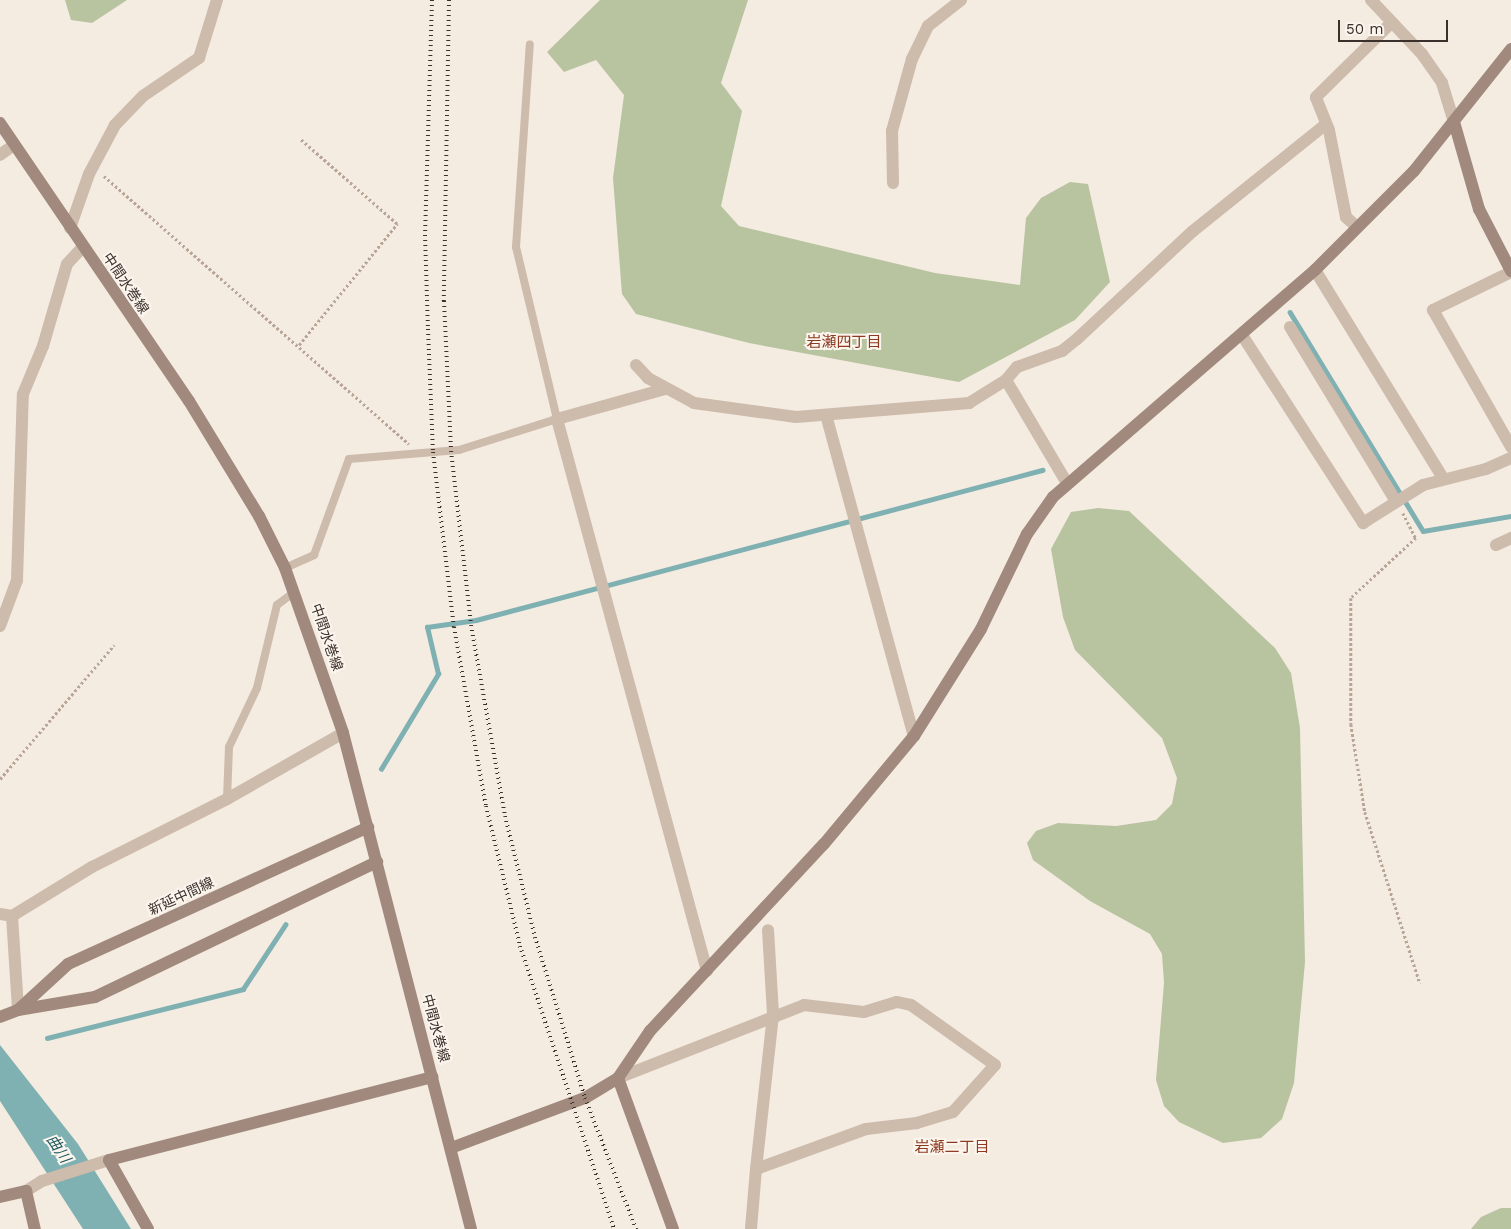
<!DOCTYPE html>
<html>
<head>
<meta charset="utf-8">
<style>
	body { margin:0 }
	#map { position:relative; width:1511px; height:1229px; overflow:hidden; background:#f4ebe1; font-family:"Work Sans","Noto Sans JP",sans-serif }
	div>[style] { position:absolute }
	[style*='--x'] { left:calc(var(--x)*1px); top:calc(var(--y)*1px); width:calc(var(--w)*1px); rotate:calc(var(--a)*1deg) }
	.green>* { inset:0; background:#b8c4a0 }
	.water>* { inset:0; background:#7fb0b2 }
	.stream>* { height:4.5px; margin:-2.25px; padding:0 2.25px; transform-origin:2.25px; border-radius:2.25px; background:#7fb0b2 }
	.path>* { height:2.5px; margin-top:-1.25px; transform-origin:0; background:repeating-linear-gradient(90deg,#b9a596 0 2.5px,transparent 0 5px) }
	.lane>* { height:8px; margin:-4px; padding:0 4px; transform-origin:4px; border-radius:4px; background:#cdbbac }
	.street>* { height:12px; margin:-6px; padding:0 6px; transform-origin:6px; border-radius:6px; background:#cdbbac }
	.secondary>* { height:12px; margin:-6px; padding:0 6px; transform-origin:6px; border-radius:6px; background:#a18a7d }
	.rail>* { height:4px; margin-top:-2px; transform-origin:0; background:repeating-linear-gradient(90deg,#3b302b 0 1px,transparent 0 5px) }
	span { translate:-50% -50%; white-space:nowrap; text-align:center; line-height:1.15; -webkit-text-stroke:4px #fbf5ee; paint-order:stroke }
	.street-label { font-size:14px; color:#3b302b }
	.neighbourhood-label { font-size:15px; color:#8c3b22 }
	.water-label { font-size:15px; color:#1f5a5e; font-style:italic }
	.scale { position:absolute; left:1338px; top:20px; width:110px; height:22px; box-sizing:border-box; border:2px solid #3b302b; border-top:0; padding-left:6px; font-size:15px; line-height:18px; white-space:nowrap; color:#3b302b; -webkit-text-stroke:4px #fbf5ee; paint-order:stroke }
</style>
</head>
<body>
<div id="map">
	<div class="green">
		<i style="clip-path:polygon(65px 0,127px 0,92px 23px,71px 20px)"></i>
		<i style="clip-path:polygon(600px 0,748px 0,721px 83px,742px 111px,721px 206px,739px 226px,935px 273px,1020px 285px,1026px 218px,1041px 198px,1070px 182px,1088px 184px,1110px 282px,1075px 320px,959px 382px,749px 343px,636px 314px,622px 294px,613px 178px,624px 95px,596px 60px,564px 72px,547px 52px)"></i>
		<i style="clip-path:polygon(1098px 508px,1129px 511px,1275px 648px,1291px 673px,1300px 728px,1305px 962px,1294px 1083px,1282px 1119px,1261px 1138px,1223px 1143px,1179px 1122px,1164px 1106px,1156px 1080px,1164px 983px,1162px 954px,1150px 934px,1090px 901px,1033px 860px,1027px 843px,1036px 831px,1058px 823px,1116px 826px,1156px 820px,1172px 804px,1177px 778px,1162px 738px,1075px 650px,1063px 617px,1051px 549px,1071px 512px)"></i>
		<i style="clip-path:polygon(1501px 1208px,1511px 1208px,1511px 1229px,1471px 1229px,1481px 1217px)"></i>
	</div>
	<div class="water">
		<i style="clip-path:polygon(0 1045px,78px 1144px,131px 1229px,83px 1229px,0 1101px)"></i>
	</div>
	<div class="stream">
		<i style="--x:1290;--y:312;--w:256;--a:58.7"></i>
		<i style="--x:1423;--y:531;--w:89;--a:-9.7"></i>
		<i style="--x:381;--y:769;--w:111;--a:-59"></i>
		<i style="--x:438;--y:674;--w:48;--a:-103.2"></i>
		<i style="--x:427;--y:627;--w:49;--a:-8.1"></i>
		<i style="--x:476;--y:620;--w:586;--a:-14.84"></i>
		<i style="--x:47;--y:1038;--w:202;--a:-14"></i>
		<i style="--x:243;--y:989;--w:77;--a:-56.7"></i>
	</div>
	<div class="path">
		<i style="--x:104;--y:176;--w:406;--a:41.3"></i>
		<i style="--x:299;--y:345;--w:156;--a:-51"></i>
		<i style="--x:397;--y:224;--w:128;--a:-138.8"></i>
		<i style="--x:1403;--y:513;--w:28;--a:63"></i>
		<i style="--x:1416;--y:538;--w:88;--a:137.3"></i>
		<i style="--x:1351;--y:598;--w:126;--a:90"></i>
		<i style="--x:1351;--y:724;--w:89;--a:81"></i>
		<i style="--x:1365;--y:812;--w:180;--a:72.2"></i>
		<i style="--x:0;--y:779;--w:176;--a:-49.6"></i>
	</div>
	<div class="lane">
		<i style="--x:285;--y:568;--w:32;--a:-24"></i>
		<i style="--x:314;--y:555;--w:102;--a:-70"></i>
		<i style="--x:349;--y:459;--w:110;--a:-4.7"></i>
		<i style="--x:459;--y:450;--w:103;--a:-17.6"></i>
		<i style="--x:557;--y:419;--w:177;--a:-103.4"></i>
		<i style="--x:516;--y:247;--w:203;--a:-86.1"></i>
		<i style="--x:227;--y:799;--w:52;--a:-87.8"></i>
		<i style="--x:229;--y:747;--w:65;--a:-64.6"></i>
		<i style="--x:257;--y:688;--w:85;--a:-76.5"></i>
		<i style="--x:277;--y:605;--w:21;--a:-37"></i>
	</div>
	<div class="street">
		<i style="--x:1371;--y:0;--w:74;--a:46.6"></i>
		<i style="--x:1422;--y:54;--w:35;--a:55"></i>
		<i style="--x:1442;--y:83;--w:41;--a:72.9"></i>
		<i style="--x:0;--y:155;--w:17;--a:-36"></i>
		<i style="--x:893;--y:183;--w:52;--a:-91.1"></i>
		<i style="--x:892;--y:131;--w:75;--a:-74.5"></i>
		<i style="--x:912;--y:59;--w:37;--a:-64"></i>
		<i style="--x:928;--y:26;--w:42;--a:-38.2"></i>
		<i style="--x:1357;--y:227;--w:15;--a:-138"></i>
		<i style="--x:1346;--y:217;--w:89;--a:-101.1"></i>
		<i style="--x:1329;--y:130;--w:35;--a:-112"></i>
		<i style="--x:1316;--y:97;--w:104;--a:-44.6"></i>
		<i style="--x:70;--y:228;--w:57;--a:-70.6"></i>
		<i style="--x:89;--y:174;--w:55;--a:-62"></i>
		<i style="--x:115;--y:125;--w:40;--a:-46"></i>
		<i style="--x:143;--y:96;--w:68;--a:-34.2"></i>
		<i style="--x:199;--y:58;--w:61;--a:-72.8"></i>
		<i style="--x:1315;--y:270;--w:244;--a:58.4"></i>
		<i style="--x:1511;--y:272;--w:87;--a:154"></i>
		<i style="--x:1433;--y:310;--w:158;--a:60.3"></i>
		<i style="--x:1290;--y:327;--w:204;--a:58.7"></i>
		<i style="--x:1242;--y:335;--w:224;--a:57.2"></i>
		<i style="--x:1363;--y:523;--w:71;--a:-32.3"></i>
		<i style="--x:1423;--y:485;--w:65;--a:-14.3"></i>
		<i style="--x:1486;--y:469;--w:27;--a:-24"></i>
		<i style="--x:636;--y:365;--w:18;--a:47"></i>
		<i style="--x:648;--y:378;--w:52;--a:28.5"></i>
		<i style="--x:694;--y:403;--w:103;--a:7.8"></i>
		<i style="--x:796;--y:417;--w:174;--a:-4.6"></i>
		<i style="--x:969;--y:403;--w:44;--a:-31.9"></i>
		<i style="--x:1006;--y:380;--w:17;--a:-50"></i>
		<i style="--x:1017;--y:367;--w:48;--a:-19.6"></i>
		<i style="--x:1062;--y:351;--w:19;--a:-39"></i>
		<i style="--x:1077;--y:339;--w:158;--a:-43"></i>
		<i style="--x:1193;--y:231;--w:169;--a:-38.8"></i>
		<i style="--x:1006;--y:380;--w:120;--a:59.4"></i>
		<i style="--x:665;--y:389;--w:112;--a:164.5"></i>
		<i style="--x:557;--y:419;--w:572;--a:74.8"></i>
		<i style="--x:826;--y:415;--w:333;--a:74.7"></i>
		<i style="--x:1496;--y:545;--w:17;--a:-25"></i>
		<i style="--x:0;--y:626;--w:49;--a:-69.7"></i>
		<i style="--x:17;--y:580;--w:186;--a:-88.2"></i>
		<i style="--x:23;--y:394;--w:52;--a:-67.4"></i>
		<i style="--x:43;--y:346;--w:85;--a:-73.7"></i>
		<i style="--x:67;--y:264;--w:23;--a:-47"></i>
		<i style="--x:0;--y:914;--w:12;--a:9"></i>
		<i style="--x:12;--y:916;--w:94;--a:-31.5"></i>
		<i style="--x:92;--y:867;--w:151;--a:-26.7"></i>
		<i style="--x:227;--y:799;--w:133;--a:-29.6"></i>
		<i style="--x:12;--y:916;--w:94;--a:86.3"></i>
		<i style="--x:618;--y:1078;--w:200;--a:-21.4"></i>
		<i style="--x:804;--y:1005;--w:60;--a:6.7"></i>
		<i style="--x:864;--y:1012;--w:34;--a:-17"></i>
		<i style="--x:897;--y:1002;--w:14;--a:12"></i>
		<i style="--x:911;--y:1005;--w:103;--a:35.5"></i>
		<i style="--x:995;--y:1065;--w:63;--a:131.8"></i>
		<i style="--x:953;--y:1112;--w:38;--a:163"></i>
		<i style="--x:917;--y:1123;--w:51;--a:173.3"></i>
		<i style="--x:866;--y:1129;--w:117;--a:160"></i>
		<i style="--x:756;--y:1169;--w:60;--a:94.8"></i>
		<i style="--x:756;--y:1169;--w:156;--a:-83.7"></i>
		<i style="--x:773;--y:1014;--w:84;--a:-93.4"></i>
		<i style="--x:26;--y:1191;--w:19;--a:-32"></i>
		<i style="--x:42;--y:1181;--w:70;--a:-17.4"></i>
	</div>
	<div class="secondary">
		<i style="--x:1454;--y:122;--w:91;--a:74"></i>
		<i style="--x:1479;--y:209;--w:70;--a:62.7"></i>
		<i style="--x:0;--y:123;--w:336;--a:55.8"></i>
		<i style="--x:189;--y:401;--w:135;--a:58.7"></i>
		<i style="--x:259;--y:516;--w:58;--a:63.4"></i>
		<i style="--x:285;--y:568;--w:175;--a:70.6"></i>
		<i style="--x:343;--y:733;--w:512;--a:75.53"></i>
		<i style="--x:18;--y:1010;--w:68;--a:-42.6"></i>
		<i style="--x:68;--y:964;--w:330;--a:-24.5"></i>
		<i style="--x:0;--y:1017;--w:19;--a:-21"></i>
		<i style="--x:18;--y:1010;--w:78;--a:-9.6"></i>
		<i style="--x:95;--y:997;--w:313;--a:-25.6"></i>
		<i style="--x:618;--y:1078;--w:161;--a:70"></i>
		<i style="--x:451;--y:1148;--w:143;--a:-20.5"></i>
		<i style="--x:585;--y:1098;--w:39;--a:-31"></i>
		<i style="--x:618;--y:1078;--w:57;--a:-55.8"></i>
		<i style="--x:650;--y:1031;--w:255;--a:-47.1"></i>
		<i style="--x:824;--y:844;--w:141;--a:-50.2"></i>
		<i style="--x:914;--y:736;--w:126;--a:-57.9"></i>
		<i style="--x:981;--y:629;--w:106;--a:-64.2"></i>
		<i style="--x:1027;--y:534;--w:45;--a:-54.9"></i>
		<i style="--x:1053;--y:497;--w:347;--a:-40.9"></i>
		<i style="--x:1315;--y:270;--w:140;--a:-45"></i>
		<i style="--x:1414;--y:171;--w:156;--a:-51.5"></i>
		<i style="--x:0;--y:1197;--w:27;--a:-13"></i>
		<i style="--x:26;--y:1191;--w:39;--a:77"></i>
		<i style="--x:148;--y:1229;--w:79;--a:-119.5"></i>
		<i style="--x:109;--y:1160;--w:334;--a:-14.4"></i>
	</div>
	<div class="rail">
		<i style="--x:432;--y:0;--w:235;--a:91.7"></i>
		<i style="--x:425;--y:235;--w:94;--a:88.2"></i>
		<i style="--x:428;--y:329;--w:123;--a:87.7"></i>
		<i style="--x:433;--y:452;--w:176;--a:83.2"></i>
		<i style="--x:454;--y:627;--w:182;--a:79.9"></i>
		<i style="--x:486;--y:806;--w:144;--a:76.3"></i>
		<i style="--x:520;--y:946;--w:298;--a:71.6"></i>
		<i style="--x:449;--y:0;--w:301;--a:91"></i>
		<i style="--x:444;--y:301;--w:150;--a:87.3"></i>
		<i style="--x:451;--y:451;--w:175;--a:83.4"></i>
		<i style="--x:471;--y:625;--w:194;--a:79.9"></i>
		<i style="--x:505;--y:816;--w:125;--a:76.1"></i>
		<i style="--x:535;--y:937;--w:169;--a:72.7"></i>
		<i style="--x:585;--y:1098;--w:141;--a:68.7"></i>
	</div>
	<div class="street-label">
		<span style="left:126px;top:283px;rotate:56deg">中間水巻線</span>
		<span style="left:327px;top:637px;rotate:71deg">中間水巻線</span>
		<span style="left:181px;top:896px;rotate:-25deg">新延中間線</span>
		<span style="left:436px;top:1028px;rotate:75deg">中間水巻線</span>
	</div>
	<div class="neighbourhood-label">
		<span style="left:844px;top:343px">岩瀬四丁目</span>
		<span style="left:952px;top:1148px">岩瀬二丁目</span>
	</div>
	<div class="water-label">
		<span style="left:58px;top:1149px;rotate:56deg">曲川</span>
	</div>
	<div class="scale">50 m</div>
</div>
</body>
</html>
